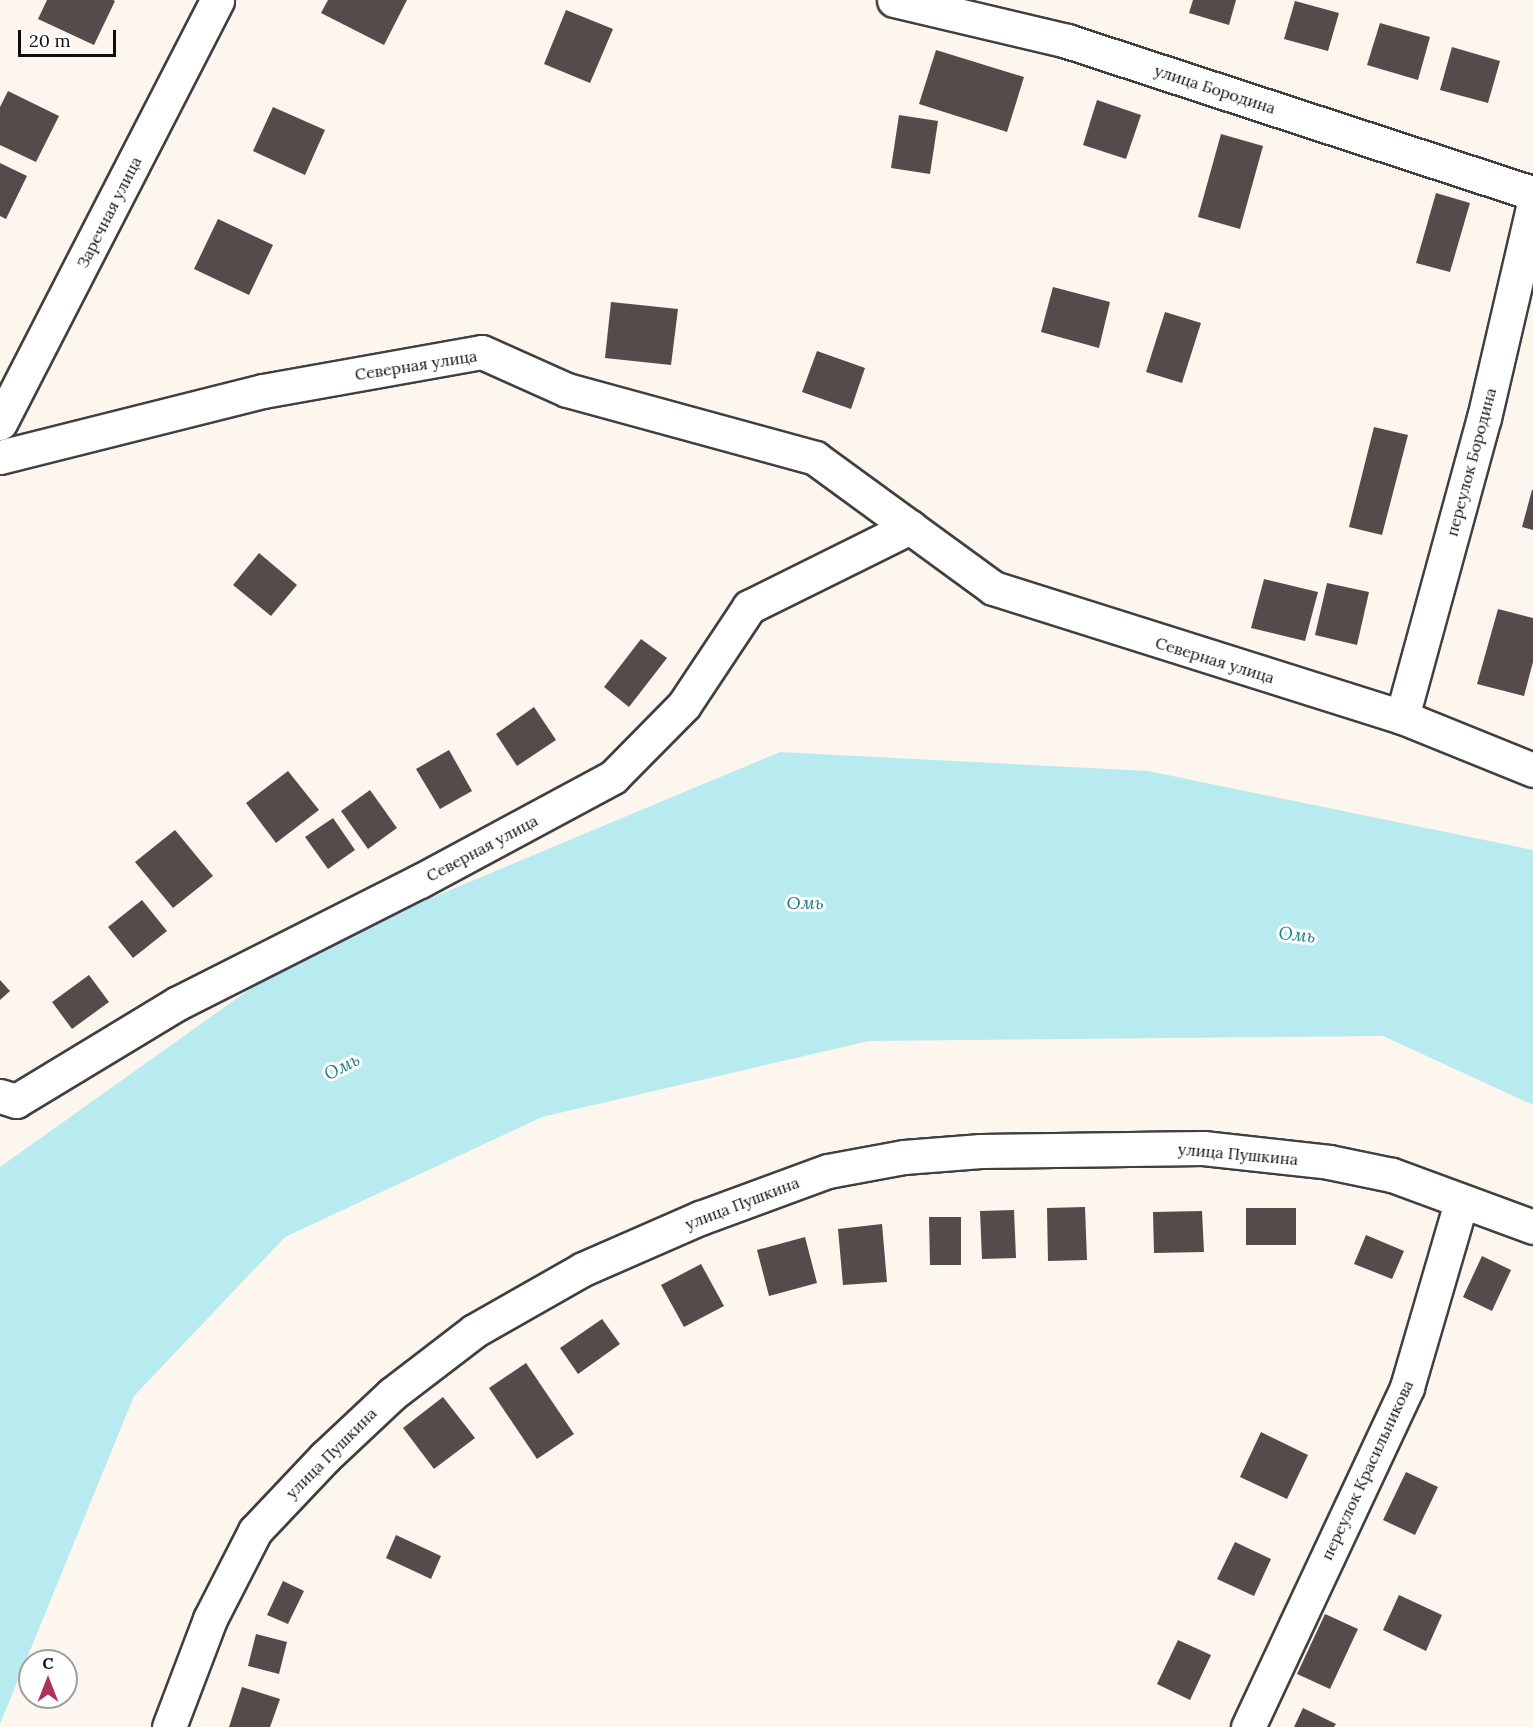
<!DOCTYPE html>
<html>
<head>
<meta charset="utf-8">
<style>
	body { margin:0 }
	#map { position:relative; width:1533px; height:1727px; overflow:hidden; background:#fdf6ee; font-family:Lora,serif }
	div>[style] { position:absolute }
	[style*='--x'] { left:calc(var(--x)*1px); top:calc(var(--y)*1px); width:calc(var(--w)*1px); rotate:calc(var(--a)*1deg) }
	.water>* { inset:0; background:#b7ebf0 }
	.building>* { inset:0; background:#554b4a }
	.roads { filter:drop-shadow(2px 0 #404040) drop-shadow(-2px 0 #404040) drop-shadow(0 2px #404040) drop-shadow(0 -2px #404040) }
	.minor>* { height:33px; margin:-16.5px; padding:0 16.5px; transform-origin:16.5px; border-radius:16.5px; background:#fff }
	span { translate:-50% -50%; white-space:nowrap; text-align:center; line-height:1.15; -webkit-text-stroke:6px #fff; paint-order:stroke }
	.street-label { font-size:16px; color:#0d0d0d }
	.water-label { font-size:18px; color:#207c8c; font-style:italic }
	.north { position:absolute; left:18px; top:1649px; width:60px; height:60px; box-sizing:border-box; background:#fff; border:2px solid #9e9e9e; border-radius:50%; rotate:0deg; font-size:16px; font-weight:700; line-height:24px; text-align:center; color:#0d0d0d }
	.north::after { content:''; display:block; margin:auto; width:21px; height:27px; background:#b1315b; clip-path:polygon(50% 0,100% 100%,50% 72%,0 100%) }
	.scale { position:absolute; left:18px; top:30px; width:98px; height:27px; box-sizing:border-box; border:3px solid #0d0d0d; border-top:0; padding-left:8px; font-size:18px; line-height:21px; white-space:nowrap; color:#0d0d0d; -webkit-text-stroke:4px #fff; paint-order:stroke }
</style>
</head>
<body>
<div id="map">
	<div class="water">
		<i style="clip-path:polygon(780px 752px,1148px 771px,1533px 850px,1533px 1105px,1383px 1036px,869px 1041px,542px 1117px,285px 1237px,134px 1396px,0 1724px,0 1167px,302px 952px)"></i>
	</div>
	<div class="building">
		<i style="clip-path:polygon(47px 0,113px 0,115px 1px,94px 45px,38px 19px)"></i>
		<i style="clip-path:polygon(328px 0,407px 0,384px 45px,321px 13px)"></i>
		<i style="clip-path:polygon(1193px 0,1236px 0,1229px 25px,1189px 13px)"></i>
		<i style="clip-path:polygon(1295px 1px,1339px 13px,1328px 51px,1284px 39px)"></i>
		<i style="clip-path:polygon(566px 10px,613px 29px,590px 83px,544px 64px)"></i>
		<i style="clip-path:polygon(1380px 23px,1430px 37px,1418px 80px,1367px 65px)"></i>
		<i style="clip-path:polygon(1452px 47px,1500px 61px,1488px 103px,1440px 90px)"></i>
		<i style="clip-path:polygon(936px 50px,1024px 77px,1007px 132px,919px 104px)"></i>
		<i style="clip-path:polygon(8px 91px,59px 116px,36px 162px,0 145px,0 107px)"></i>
		<i style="clip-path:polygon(1097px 100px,1141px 115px,1126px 159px,1083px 145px)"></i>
		<i style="clip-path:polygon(273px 107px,325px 130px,305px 175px,253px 151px)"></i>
		<i style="clip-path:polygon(899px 115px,938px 121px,930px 174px,891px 168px)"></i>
		<i style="clip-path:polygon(1221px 134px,1263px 146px,1240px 229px,1198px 217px)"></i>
		<i style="clip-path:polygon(0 163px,27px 176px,6px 219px,0 216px)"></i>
		<i style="clip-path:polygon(1436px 193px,1470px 203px,1450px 272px,1416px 263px)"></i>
		<i style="clip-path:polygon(218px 219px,273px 245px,249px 295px,194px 269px)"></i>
		<i style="clip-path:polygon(1053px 287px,1110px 302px,1099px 348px,1041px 332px)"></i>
		<i style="clip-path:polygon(611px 302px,678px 309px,671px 365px,605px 358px)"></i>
		<i style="clip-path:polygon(1165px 312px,1201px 323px,1182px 383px,1146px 372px)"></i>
		<i style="clip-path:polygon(817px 351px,865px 368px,851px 409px,802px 392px)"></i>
		<i style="clip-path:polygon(1374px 427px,1408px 435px,1382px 535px,1349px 527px)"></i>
		<i style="clip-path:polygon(1532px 490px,1533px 490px,1533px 530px,1522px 527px)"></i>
		<i style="clip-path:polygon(259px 553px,297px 585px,271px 616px,233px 585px)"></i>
		<i style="clip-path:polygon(1264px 579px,1318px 592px,1305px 641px,1251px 628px)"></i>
		<i style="clip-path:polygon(1327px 583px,1369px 592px,1357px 645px,1315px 635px)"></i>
		<i style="clip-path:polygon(1498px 609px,1533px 618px,1533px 662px,1524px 696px,1477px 684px)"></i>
		<i style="clip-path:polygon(641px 639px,667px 658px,629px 707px,604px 687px)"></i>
		<i style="clip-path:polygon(534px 707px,556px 740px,517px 766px,496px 734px)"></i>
		<i style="clip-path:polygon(449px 750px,472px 791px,440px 809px,416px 769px)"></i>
		<i style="clip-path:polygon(288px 771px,319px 810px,276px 843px,246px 803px)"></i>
		<i style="clip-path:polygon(370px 790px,397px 828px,368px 849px,341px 811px)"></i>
		<i style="clip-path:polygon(333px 818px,355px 850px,328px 869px,305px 837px)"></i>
		<i style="clip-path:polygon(175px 830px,213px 876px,173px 908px,135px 862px)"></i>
		<i style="clip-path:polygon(142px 900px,167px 931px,133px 958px,108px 927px)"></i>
		<i style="clip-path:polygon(89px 975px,109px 1002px,72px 1029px,52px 1002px)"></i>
		<i style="clip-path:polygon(0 980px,10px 991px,0 1000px)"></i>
		<i style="clip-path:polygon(1085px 1207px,1087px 1260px,1048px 1261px,1047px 1208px)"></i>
		<i style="clip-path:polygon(1246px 1208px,1296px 1208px,1296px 1245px,1246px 1245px)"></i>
		<i style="clip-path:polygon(1014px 1210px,1016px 1258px,982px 1259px,980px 1211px)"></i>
		<i style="clip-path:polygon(1202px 1211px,1204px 1252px,1154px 1253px,1153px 1212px)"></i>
		<i style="clip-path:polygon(929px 1217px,961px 1217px,961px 1265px,930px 1265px)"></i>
		<i style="clip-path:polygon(882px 1224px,887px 1282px,843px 1285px,838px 1229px)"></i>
		<i style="clip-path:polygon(1366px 1235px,1404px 1251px,1392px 1279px,1354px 1264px)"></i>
		<i style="clip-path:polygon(805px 1237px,817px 1283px,769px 1296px,757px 1250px)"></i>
		<i style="clip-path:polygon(1482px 1256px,1511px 1270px,1492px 1311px,1463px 1297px)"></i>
		<i style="clip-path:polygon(701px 1264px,724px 1306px,684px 1327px,661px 1285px)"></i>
		<i style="clip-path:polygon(602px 1319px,620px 1344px,578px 1374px,560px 1348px)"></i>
		<i style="clip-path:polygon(526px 1363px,574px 1434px,537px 1459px,489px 1388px)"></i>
		<i style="clip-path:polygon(443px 1397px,475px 1438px,434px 1469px,403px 1428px)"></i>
		<i style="clip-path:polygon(1261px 1432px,1308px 1455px,1287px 1499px,1240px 1477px)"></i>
		<i style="clip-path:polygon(1406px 1472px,1438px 1487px,1415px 1535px,1383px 1520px)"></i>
		<i style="clip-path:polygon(396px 1535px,441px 1556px,431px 1579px,386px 1558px)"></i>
		<i style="clip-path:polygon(1235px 1542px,1271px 1559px,1254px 1596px,1217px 1579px)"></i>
		<i style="clip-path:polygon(283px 1581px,304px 1591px,288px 1624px,267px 1615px)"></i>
		<i style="clip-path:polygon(1399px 1595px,1442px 1615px,1426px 1651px,1383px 1630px)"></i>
		<i style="clip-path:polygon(1325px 1614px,1358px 1629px,1330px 1689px,1297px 1674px)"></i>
		<i style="clip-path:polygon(256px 1634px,287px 1642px,279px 1674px,248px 1666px)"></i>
		<i style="clip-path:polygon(1178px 1640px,1211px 1655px,1190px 1700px,1157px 1684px)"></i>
		<i style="clip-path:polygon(242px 1687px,280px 1699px,270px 1727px,229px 1727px)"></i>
		<i style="clip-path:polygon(1303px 1708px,1336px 1724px,1334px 1727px,1294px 1727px)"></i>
	</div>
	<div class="roads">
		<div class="minor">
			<i style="--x:894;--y:0;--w:178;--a:13.3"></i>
			<i style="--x:1067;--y:41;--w:490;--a:18.1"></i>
			<i style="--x:0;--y:423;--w:475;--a:-62.8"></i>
			<i style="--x:0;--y:457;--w:271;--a:-14.1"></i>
			<i style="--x:263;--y:391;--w:222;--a:-10.1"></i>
			<i style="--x:482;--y:352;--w:93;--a:24.1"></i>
			<i style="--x:567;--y:390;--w:257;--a:15.3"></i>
			<i style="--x:815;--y:458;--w:220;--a:36.1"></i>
			<i style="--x:993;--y:588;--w:429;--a:17.5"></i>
			<i style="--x:1402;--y:717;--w:141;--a:22"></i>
			<i style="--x:1402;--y:717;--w:310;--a:-74.7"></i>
			<i style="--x:1484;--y:418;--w:217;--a:-76.9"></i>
			<i style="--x:0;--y:1096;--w:17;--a:17"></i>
			<i style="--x:16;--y:1101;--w:189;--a:-31.2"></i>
			<i style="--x:178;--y:1003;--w:271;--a:-26.8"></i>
			<i style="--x:420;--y:881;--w:219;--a:-28.3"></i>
			<i style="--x:613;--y:777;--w:101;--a:-45.4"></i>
			<i style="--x:684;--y:705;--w:118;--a:-56.4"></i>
			<i style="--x:749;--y:607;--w:180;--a:-26.4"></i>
			<i style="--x:169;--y:1727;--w:116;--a:-69.2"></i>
			<i style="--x:210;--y:1619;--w:99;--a:-62.9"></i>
			<i style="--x:255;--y:1531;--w:102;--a:-46.6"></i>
			<i style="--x:325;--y:1457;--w:92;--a:-43.2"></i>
			<i style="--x:392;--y:1394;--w:103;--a:-37.5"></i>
			<i style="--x:474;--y:1331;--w:125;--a:-29.6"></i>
			<i style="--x:583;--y:1269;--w:128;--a:-23.6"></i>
			<i style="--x:700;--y:1218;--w:136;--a:-20.2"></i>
			<i style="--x:828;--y:1171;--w:77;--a:-10.4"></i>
			<i style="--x:904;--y:1157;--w:77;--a:-4.5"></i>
			<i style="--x:981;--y:1151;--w:222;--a:-0.8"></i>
			<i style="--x:1203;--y:1148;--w:127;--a:6.3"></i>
			<i style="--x:1329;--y:1162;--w:64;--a:11.7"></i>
			<i style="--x:1392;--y:1175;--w:150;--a:20.2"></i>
			<i style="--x:1248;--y:1727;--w:375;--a:-64.9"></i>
			<i style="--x:1407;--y:1387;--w:193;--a:-73.7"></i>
		</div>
	</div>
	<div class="street-label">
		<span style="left:1215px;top:89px;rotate:18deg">улица Бородина</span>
		<span style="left:109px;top:212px;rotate:-63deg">Заречная улица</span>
		<span style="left:416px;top:365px;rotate:-9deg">Северная улица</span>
		<span style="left:1471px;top:462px;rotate:-75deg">переулок Бородина</span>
		<span style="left:1215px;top:660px;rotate:17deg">Северная улица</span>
		<span style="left:482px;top:848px;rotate:-28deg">Северная улица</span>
		<span style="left:1238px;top:1154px;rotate:5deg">улица Пушкина</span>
		<span style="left:742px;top:1203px;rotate:-21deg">улица Пушкина</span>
		<span style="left:331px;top:1453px;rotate:-45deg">улица Пушкина</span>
		<span style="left:1367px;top:1470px;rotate:-65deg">переулок Красильникова</span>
	</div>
	<div class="water-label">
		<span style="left:805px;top:903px">Омь</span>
		<span style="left:1297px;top:935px;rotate:6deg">Омь</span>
		<span style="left:342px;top:1067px;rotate:-27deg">Омь</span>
	</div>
	<div class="north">С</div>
	<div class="scale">20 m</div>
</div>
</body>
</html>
